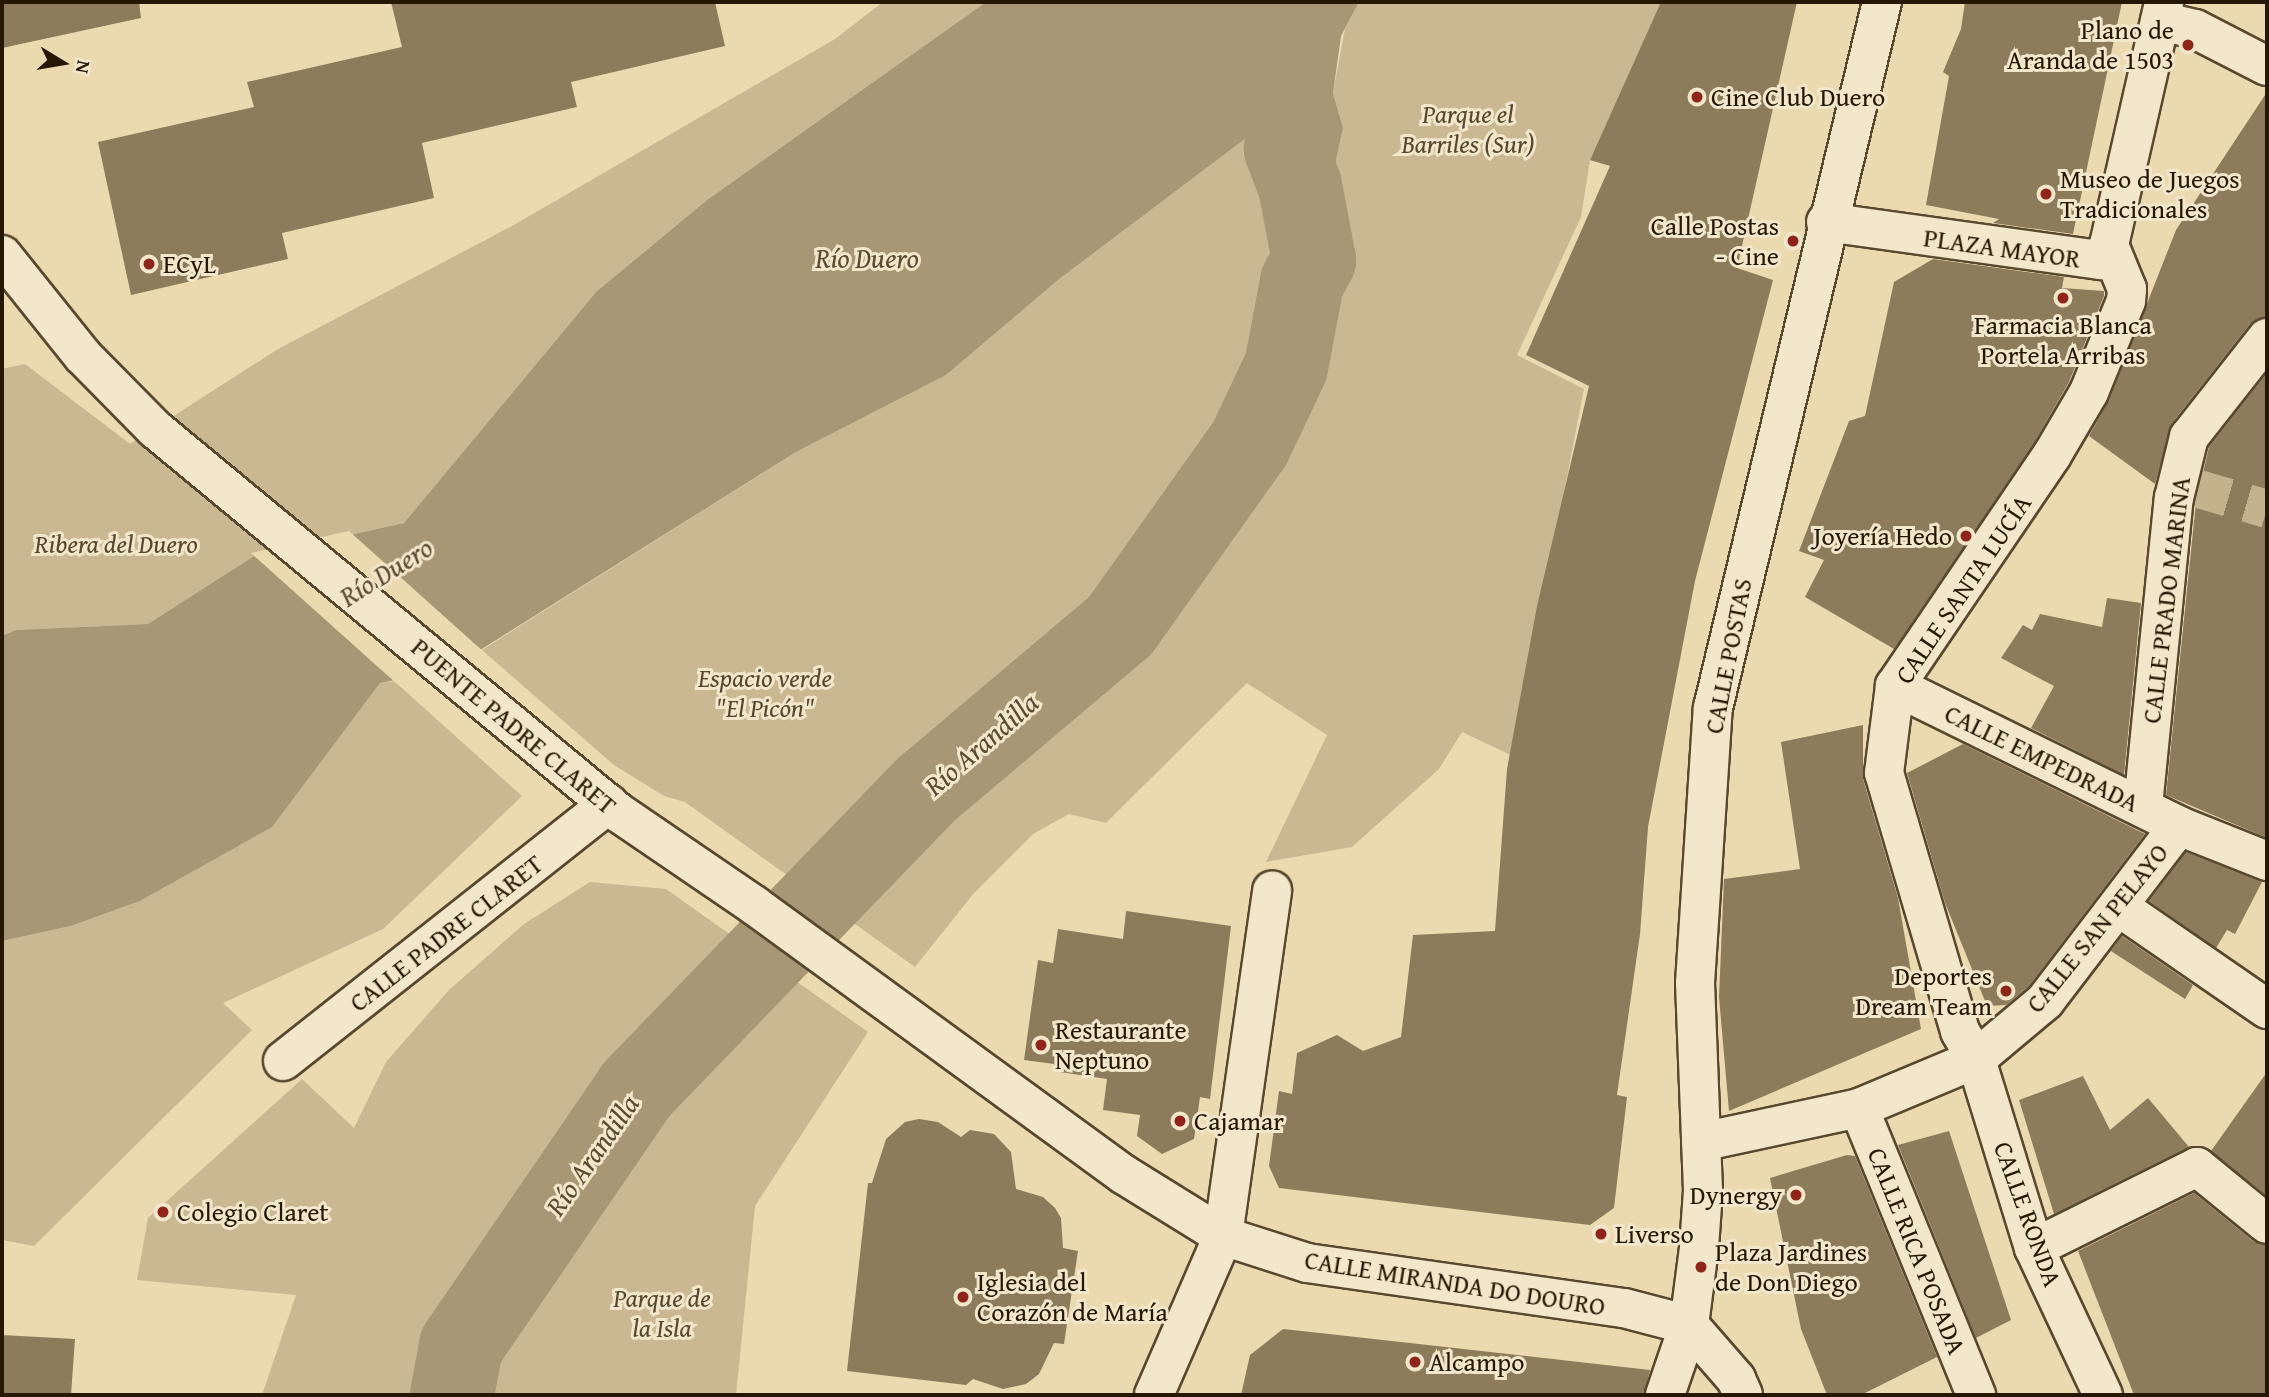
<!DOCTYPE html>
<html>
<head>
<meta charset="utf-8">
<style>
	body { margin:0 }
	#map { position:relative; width:2269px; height:1397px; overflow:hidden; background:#ebd9af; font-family:"Gentium Book Plus",serif }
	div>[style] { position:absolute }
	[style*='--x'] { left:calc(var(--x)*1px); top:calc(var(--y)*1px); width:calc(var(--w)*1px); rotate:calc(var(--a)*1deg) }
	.green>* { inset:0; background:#cab892 }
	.water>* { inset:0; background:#a89775 }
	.pier>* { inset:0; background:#ebd9af }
	.river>* { height:84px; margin:-42px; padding:0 42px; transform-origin:42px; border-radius:42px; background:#a89775 }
	.building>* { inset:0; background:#8c7c5c }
	.street-tunnel>* { height:38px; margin-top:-19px; transform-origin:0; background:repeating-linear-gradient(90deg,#c4b28d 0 38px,transparent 0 57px) }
	.roads { filter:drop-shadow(2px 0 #57482e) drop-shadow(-2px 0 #57482e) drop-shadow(0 2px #57482e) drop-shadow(0 -2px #57482e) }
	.street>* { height:38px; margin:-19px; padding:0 19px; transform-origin:19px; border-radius:19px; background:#f2e6cb }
	.secondary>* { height:38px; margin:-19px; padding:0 19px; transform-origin:19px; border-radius:19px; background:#f2e6cb }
	.dots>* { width:19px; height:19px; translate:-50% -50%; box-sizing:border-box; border:4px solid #f2e6cb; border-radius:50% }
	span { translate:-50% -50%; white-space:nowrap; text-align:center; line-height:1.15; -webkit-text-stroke:6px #f2e6cb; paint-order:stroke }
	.poi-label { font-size:26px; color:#261703 }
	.right { translate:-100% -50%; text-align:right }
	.left { translate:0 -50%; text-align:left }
	.park-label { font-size:26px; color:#57472e; font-style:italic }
	.street-label { font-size:26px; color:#261703 }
	.water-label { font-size:28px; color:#5a4a31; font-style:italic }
	.frame { position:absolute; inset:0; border:4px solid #261703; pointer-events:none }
	.north { position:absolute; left:28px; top:28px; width:70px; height:70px; -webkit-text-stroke:5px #f2e6cb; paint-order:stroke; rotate:101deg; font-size:19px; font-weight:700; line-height:28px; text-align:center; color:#261703 }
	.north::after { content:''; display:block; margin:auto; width:24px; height:32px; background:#261703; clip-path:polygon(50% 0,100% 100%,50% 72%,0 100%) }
</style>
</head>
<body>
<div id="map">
	<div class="green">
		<i style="clip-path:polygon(883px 2px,986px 2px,707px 200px,596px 292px,404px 523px,254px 556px,148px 624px,16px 630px,2px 636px,2px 369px,25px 364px,130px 444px,278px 349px,512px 226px,835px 39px)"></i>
		<i style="clip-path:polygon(evenodd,1359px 2px,1662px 2px,1590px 160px,1581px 217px,1517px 355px,1584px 389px,1513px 756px,1462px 732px,1439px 769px,1352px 847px,1266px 862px,1327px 735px,1247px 683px,1106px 823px,1069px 814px,1033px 834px,974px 893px,915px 967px,685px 802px,664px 796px,614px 765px,482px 650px,796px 452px,946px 375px,1058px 280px,1274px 117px,1296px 246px,1314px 259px,1343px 128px,1333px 93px,1345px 29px,1359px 2px,1313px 264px,1294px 330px,1293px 331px,1302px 282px,1313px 264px)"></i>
		<i style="clip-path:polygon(394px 681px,522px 796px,383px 929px,223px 1003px,252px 1030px,34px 1246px,2px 1240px,2px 941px,71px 926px,140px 901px,271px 827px,380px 683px)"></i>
		<i style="clip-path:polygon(590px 882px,666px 889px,868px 1032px,755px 1206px,736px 1395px,262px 1395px,296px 1295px,137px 1280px,148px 1218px,302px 1079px,354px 1128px,386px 1062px,449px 990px,524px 924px)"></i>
	</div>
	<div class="water">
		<i style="clip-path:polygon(986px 2px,1359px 2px,1341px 36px,1333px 93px,1343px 128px,1314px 260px,1296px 247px,1274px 117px,1058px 280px,946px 375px,796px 452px,450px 669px,380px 683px,272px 827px,140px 901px,71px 926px,2px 941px,2px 636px,16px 630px,148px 624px,254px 556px,404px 523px,596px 292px,707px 200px)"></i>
	</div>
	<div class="pier">
		<i style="clip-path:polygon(349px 531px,485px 653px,451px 672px,397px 684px,251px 553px)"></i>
	</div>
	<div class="river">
		<i style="--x:452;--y:1395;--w:50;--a:-79.6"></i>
		<i style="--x:461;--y:1346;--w:310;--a:-55.6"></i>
		<i style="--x:636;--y:1090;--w:420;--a:-46"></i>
		<i style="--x:928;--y:788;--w:251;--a:-40.2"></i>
		<i style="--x:1120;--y:626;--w:224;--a:-54.6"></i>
		<i style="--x:1250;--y:443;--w:84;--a:-64.7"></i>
		<i style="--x:1286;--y:367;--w:86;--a:-79.3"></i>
		<i style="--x:1302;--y:282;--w:25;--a:-61"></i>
		<i style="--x:1314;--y:260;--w:75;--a:-100.7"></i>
		<i style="--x:1300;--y:186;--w:40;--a:-111"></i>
	</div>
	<div class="building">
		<i style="clip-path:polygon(2px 2px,139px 2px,141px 18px,2px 48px)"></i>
		<i style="clip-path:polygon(391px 2px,715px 2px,725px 46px,571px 82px,577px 107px,422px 143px,434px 198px,282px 233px,288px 259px,131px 295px,98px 142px,254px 107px,247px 82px,402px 47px)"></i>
		<i style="clip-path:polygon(1661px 2px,1797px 2px,1737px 268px,1773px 280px,1695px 581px,1648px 827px,1640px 934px,1617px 1095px,1627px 1097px,1614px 1208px,1590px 1225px,1279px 1188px,1269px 1166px,1279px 1091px,1292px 1094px,1297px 1053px,1337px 1035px,1363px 1051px,1401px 1037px,1413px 935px,1495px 931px,1507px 769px,1537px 606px,1589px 386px,1526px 355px,1610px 166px,1590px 160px)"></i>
		<i style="clip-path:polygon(1965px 2px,2122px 2px,2073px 234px,1993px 223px,1999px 219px,1926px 205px,1949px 76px,1943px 72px,1961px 29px)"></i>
		<i style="clip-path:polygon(2267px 92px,2267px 317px,2250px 324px,2172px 423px,2155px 484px,2089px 436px,2109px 400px,2176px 230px)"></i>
		<i style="clip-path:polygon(1933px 259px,2064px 277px,2062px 288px,2104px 291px,2104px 296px,2069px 382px,2034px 443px,1894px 649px,1805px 597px,1824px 560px,1799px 551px,1849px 421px,1865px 416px,1894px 282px)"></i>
		<i style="clip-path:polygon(2267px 373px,2267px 838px,2166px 795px,2196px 502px,2209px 447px)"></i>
		<i style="clip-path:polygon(2107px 598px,2141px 603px,2124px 775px,2031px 728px,2054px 686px,2001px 658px,2023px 625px,2032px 630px,2040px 614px,2102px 627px)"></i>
		<i style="clip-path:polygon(1863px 725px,1863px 779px,1898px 898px,1921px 1029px,1729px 1111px,1719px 997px,1724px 879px,1800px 869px,1781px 742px)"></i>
		<i style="clip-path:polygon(1963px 744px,2145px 834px,2029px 986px,2006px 1005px,1987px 1006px,1945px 903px,1907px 773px)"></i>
		<i style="clip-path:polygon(2186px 852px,2262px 882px,2235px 934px,2227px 930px,2216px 948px,2149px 901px)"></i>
		<i style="clip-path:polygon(1126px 911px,1231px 926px,1210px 1099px,1200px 1097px,1194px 1139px,1162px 1154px,1137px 1136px,1140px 1115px,1103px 1110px,1107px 1079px,1053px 1071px,1054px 1064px,1024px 1060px,1038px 960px,1053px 963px,1058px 929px,1123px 939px)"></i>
		<i style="clip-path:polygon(2122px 936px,2193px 985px,2185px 999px,2111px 951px)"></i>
		<i style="clip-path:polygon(2267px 1072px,2267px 1196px,2211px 1151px)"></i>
		<i style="clip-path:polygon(2083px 1076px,2110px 1130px,2148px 1098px,2189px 1147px,2054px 1214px,2019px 1100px)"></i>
		<i style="clip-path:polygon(919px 1119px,938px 1122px,961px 1137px,970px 1130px,994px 1134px,1011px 1152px,1016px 1189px,1043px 1197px,1055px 1208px,1061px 1218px,1063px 1248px,1078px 1251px,1064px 1344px,1054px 1343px,1039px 1374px,1026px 1384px,1003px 1389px,973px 1379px,966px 1385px,847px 1371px,868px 1183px,872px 1183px,886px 1139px,905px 1122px)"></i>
		<i style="clip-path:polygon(1949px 1131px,2011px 1320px,1976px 1338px,1898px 1145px)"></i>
		<i style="clip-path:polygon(1847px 1155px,1855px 1156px,1937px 1357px,1861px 1395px,1827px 1395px,1801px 1329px,1770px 1178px)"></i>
		<i style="clip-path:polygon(2194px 1193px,2253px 1241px,2267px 1245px,2267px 1395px,2134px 1395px,2078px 1251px)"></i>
		<i style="clip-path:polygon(1283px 1329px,1329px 1334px,1650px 1370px,1644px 1395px,1241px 1395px,1250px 1355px)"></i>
		<i style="clip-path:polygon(2px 1335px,75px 1339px,71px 1395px,2px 1395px)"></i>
	</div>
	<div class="street-tunnel">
		<i style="--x:2192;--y:487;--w:78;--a:16.3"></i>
	</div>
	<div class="roads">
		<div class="street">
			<i style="--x:2160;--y:21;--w:36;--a:13"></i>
			<i style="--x:2195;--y:29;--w:81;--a:27.2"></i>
			<i style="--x:1826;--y:222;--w:278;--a:7.9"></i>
			<i style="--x:2101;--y:260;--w:17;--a:-62"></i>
			<i style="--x:2109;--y:245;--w:249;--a:-77.2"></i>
			<i style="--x:1895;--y:686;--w:317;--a:26.2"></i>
			<i style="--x:2179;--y:826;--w:95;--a:21.7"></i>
			<i style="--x:2143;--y:806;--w:310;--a:-84.3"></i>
			<i style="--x:2174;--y:498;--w:63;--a:-76.2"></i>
			<i style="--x:2189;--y:437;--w:126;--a:-51.8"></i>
			<i style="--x:2119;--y:907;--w:180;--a:34.6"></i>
			<i style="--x:283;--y:1061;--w:415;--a:-38.3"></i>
			<i style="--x:1859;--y:1108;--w:310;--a:67.8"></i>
			<i style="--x:1701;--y:1142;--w:162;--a:-12.1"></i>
			<i style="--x:1859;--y:1108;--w:127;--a:-22.7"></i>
			<i style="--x:1976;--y:1059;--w:90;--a:-40"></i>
			<i style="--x:2045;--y:1001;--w:220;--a:-52.6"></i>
			<i style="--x:2034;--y:1248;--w:182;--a:-26.4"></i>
			<i style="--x:2197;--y:1167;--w:90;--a:39.2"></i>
			<i style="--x:1154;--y:1395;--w:173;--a:-66.5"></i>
			<i style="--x:1223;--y:1236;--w:349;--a:-81.9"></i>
			<i style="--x:2103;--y:1395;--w:162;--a:-115.1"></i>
			<i style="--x:2034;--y:1248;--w:198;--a:-107.1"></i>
			<i style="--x:1976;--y:1059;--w:32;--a:-120"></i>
			<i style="--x:1960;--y:1031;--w:269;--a:-106.4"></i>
			<i style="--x:1884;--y:773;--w:88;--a:-82.8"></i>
			<i style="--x:1895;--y:686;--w:279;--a:-55.8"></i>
			<i style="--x:2052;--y:455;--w:73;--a:-59.6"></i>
			<i style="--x:2089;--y:392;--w:98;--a:-67.9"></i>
			<i style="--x:2126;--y:301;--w:12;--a:-85"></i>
			<i style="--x:2127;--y:289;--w:48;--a:-112.2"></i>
		</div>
		<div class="secondary">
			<i style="--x:2;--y:255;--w:129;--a:51.3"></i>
			<i style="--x:83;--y:356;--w:103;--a:45.4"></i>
			<i style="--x:155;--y:429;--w:602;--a:39.61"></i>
			<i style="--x:619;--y:813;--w:163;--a:34.3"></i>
			<i style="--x:754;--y:905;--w:457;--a:36.1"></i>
			<i style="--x:1123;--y:1174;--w:118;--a:31.8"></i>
			<i style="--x:1223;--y:1236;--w:88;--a:17.8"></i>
			<i style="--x:1307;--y:1263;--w:320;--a:8.1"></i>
			<i style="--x:1624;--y:1308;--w:67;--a:14.7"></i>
			<i style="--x:1689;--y:1325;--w:72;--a:49"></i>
			<i style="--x:1736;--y:1379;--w:17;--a:66"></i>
			<i style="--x:1665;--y:1395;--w:74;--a:-71.1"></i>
			<i style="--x:1689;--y:1325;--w:78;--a:-82.6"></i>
			<i style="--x:1699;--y:1248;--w:57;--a:-86"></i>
			<i style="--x:1703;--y:1191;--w:208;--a:-92.2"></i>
			<i style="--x:1695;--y:983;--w:276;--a:-86.3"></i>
			<i style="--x:1713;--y:708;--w:726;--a:-76.54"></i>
		</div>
	</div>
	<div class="dots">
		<i style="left:2188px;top:45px;background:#8f2418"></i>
		<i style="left:1697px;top:97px;background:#8f2418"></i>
		<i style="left:2046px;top:194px;background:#8f2418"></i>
		<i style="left:1793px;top:241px;background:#8f2418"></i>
		<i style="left:149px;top:264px;background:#8f2418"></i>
		<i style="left:2063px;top:298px;background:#8f2418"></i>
		<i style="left:1966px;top:536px;background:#8f2418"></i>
		<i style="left:2006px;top:991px;background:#8f2418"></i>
		<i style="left:1041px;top:1045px;background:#8f2418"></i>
		<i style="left:1180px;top:1121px;background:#8f2418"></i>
		<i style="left:1796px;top:1195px;background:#8f2418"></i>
		<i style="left:163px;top:1212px;background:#8f2418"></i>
		<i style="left:1601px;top:1234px;background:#8f2418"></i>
		<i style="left:1701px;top:1267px;background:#8f2418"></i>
		<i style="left:963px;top:1297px;background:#8f2418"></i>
		<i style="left:1415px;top:1362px;background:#8f2418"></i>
	</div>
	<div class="poi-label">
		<span class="right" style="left:2174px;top:45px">Plano de<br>Aranda de 1503</span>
		<span class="left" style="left:1711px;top:97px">Cine Club Duero</span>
		<span class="left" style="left:2060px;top:194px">Museo de Juegos<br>Tradicionales</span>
		<span class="right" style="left:1779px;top:241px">Calle Postas<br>- Cine</span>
		<span class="left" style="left:163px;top:264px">ECyL</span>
		<span style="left:2063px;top:340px">Farmacia Blanca<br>Portela Arribas</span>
		<span class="right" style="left:1952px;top:536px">Joyería Hedo</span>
		<span class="right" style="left:1992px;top:991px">Deportes<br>Dream Team</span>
		<span class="left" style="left:1055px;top:1045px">Restaurante<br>Neptuno</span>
		<span class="left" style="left:1194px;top:1121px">Cajamar</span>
		<span class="right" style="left:1782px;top:1195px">Dynergy</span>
		<span class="left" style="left:177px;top:1212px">Colegio Claret</span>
		<span class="left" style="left:1615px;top:1234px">Liverso</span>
		<span class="left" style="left:1715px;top:1267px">Plaza Jardines<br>de Don Diego</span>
		<span class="left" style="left:977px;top:1297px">Iglesia del<br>Corazón de María</span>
		<span class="left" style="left:1429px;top:1362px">Alcampo</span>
	</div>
	<div class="park-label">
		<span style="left:1468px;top:129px">Parque el<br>Barriles (Sur)</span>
		<span style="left:116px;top:544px">Ribera del Duero</span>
		<span style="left:765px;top:693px">Espacio verde<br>"El Picón"</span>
		<span style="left:662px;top:1313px">Parque de<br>la Isla</span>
	</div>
	<div class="street-label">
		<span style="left:2002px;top:248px;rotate:8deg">PLAZA MAYOR</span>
		<span style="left:1963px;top:589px;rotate:-56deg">CALLE SANTA LUCÍA</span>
		<span style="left:2166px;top:600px;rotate:-83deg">CALLE PRADO MARINA</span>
		<span style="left:1728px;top:656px;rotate:-79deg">CALLE POSTAS</span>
		<span style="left:514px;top:726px;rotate:40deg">PUENTE PADRE CLARET</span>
		<span style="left:2042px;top:758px;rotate:26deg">CALLE EMPEDRADA</span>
		<span style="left:2097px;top:928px;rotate:-51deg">CALLE SAN PELAYO</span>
		<span style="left:446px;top:933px;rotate:-38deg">CALLE PADRE CLARET</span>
		<span style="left:2028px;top:1214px;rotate:70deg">CALLE RONDA</span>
		<span style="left:1917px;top:1251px;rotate:68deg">CALLE RICA POSADA</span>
		<span style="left:1455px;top:1283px;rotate:9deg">CALLE MIRANDA DO DOURO</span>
	</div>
	<div class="water-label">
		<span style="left:867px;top:258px">Río Duero</span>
		<span style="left:386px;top:572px;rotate:-32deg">Río Duero</span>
		<span style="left:981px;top:744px;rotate:-41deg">Río Arandilla</span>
		<span style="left:592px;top:1155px;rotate:-55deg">Río Arandilla</span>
	</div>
	<div class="frame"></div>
	<div class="north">N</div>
</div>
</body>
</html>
